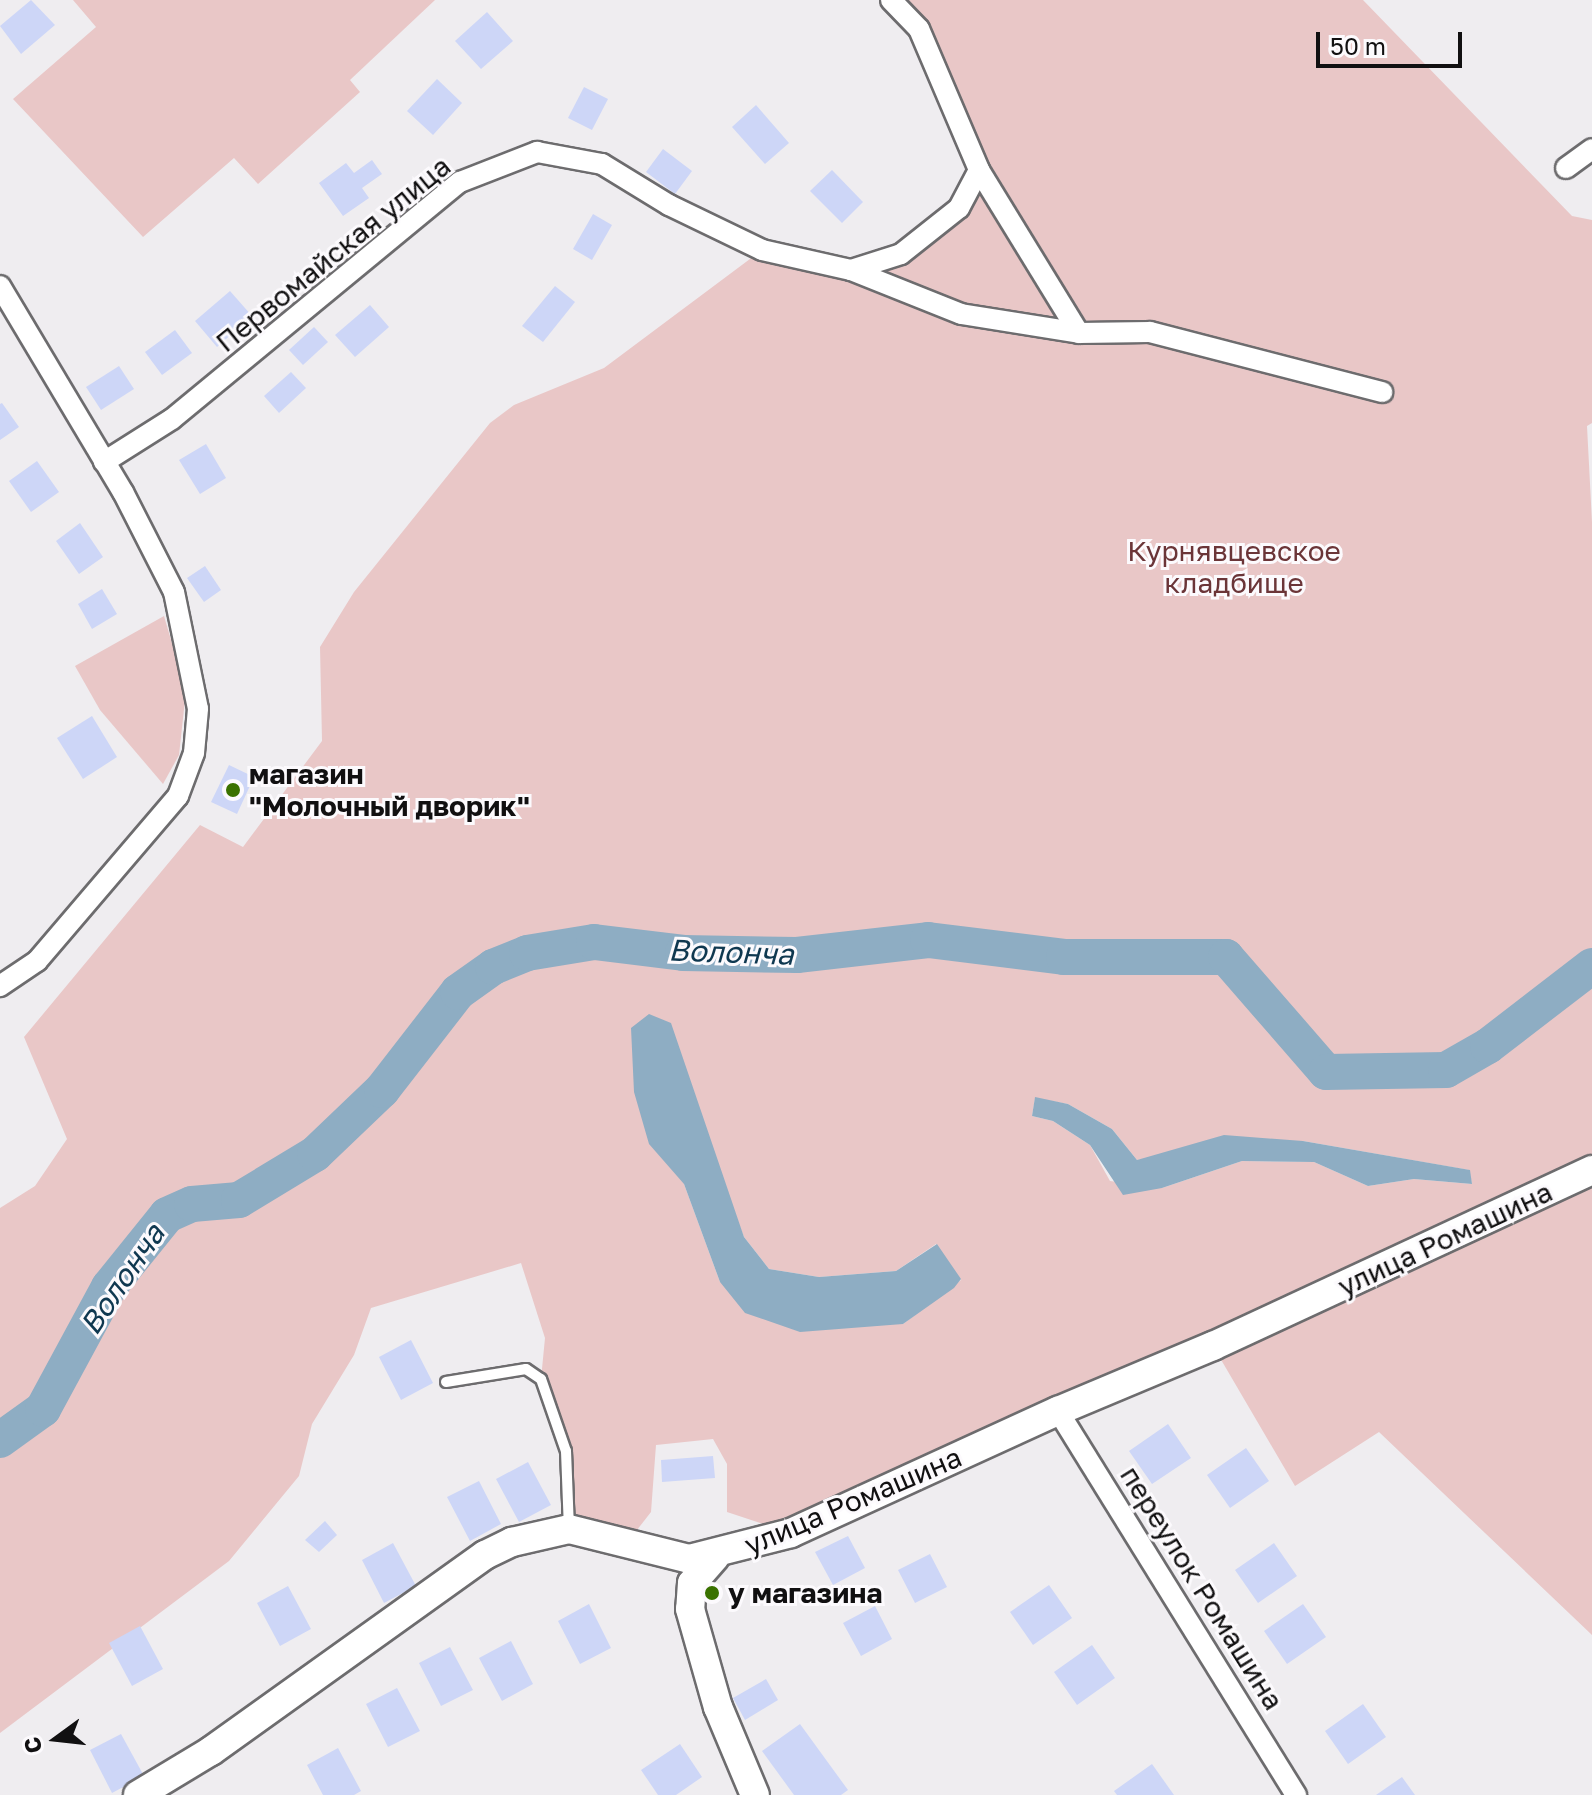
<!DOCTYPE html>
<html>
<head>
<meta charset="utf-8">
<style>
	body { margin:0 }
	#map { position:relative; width:1592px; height:1795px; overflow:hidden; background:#efedf0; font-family:"Golos Text",sans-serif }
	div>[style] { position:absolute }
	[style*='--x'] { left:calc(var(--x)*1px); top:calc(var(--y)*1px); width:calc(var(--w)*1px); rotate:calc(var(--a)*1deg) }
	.green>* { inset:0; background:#e9c7c7 }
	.water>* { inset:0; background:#8eadc3 }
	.river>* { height:36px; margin:-18px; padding:0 18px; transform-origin:18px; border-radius:18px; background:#8eadc3 }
	.building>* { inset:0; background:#cdd6f7 }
	.roads { filter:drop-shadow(2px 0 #6d6c6e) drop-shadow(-2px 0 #6d6c6e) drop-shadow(0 2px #6d6c6e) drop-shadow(0 -2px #6d6c6e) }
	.lane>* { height:10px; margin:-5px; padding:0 5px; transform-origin:5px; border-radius:5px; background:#fff }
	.street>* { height:20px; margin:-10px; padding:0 10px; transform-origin:10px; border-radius:10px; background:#fff }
	.secondary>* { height:28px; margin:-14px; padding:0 14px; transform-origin:14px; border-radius:14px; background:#fff }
	.dots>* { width:22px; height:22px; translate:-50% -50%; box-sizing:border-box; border:4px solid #fcfafd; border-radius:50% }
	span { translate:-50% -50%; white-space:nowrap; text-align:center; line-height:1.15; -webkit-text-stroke:6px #fcfafd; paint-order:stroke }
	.street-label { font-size:28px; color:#111011 }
	.park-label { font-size:28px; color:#6b3538 }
	.poi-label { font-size:28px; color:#111011; font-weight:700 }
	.left { translate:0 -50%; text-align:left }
	.water-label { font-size:30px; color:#0f3850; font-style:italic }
	.north { position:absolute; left:16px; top:1699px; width:80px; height:80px; -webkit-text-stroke:6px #fcfafd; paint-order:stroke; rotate:255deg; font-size:22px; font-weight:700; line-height:32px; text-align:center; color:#111011 }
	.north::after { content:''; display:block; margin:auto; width:28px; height:36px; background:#111011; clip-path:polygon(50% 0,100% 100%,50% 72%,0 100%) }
	.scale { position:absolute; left:1316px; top:32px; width:146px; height:36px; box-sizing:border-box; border:4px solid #111011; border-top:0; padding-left:10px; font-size:24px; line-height:28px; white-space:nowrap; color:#111011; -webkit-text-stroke:6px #fcfafd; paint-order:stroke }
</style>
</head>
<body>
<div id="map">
	<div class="green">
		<i style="clip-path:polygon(73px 0,435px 0,350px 80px,360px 92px,258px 184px,234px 158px,143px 237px,13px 99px,96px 27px)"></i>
		<i style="clip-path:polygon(evenodd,891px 0,1363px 0,1572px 216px,1592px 220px,1592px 423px,1587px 426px,1592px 522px,1592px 1635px,1379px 1432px,1295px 1486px,1213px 1346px,791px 1533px,727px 1512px,727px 1464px,713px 1439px,656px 1445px,651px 1512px,626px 1544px,569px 1529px,566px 1452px,541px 1379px,545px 1338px,521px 1263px,371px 1308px,354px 1355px,312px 1424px,299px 1476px,229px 1561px,0 1733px,0 1208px,35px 1186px,67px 1139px,24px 1037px,200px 825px,243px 847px,322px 741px,320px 647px,354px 592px,490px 423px,514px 405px,604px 368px,762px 250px,851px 270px,901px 254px,959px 208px,979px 170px,941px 72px,891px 0,1035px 1098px,1068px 1104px,1112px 1129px,1137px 1160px,1303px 1141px,1469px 1170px,1472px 1184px,1414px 1179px,1368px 1186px,1314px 1162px,1242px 1161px,1162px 1188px,1110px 1181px,1090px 1145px,1053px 1121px,1032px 1116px,1035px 1098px,891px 0,684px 1184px,724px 1187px,744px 1237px,769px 1269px,819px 1277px,896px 1271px,936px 1244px,961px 1280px,903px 1324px,720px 1282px,684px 1184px)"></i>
		<i style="clip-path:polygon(164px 616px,186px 691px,179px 755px,163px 784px,100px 710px,75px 666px)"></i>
	</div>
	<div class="water">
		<i style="clip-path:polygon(649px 1014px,671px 1023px,744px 1237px,769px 1269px,819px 1277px,896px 1271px,937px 1244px,961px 1279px,954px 1288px,903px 1324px,800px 1332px,745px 1313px,720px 1282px,684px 1184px,649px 1144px,634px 1092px,631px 1028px)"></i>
		<i style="clip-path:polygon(1035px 1097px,1068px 1104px,1112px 1129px,1137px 1160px,1224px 1135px,1303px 1141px,1470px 1170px,1472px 1184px,1414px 1179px,1368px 1186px,1314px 1162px,1242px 1161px,1162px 1188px,1123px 1195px,1090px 1145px,1053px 1121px,1032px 1116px)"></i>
	</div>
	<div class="river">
		<i style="--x:0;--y:1440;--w:53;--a:-35.8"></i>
		<i style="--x:43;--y:1409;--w:139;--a:-61.6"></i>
		<i style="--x:109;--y:1287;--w:92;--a:-51.1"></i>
		<i style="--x:167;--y:1215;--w:27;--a:-24"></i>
		<i style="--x:192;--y:1204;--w:47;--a:-4.9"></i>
		<i style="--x:239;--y:1200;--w:89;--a:-31.2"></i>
		<i style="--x:315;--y:1154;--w:93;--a:-43.7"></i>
		<i style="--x:382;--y:1090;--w:124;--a:-52.2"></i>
		<i style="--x:458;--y:992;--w:43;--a:-35.5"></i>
		<i style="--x:493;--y:967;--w:37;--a:-22"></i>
		<i style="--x:527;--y:953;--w:68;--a:-9.3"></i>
		<i style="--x:594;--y:942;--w:90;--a:7"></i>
		<i style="--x:683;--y:953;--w:114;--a:1"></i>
		<i style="--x:797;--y:955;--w:132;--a:-6.5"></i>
		<i style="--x:928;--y:940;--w:137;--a:7.1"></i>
		<i style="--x:1064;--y:957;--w:162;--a:0"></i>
		<i style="--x:1226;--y:957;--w:152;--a:49"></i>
		<i style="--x:1326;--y:1072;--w:120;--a:-1"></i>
		<i style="--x:1446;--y:1070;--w:48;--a:-29.7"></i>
		<i style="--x:1488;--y:1046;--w:131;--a:-37.6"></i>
	</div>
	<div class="building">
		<i style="clip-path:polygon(31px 0,55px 25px,21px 54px,0 26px)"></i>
		<i style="clip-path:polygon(487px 12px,513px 41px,481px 69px,455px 41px)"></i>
		<i style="clip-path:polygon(437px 79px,462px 103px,433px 135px,407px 111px)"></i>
		<i style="clip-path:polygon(584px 87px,608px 99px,592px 130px,568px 118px)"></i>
		<i style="clip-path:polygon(756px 105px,789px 143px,765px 164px,732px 127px)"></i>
		<i style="clip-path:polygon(663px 149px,692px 171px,675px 194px,646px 172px)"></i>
		<i style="clip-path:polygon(372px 160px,382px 174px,362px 188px,369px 198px,343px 216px,319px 183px,346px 163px,354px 173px)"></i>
		<i style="clip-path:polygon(832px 170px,863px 202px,842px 223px,810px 191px)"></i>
		<i style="clip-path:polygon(593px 214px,612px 225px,592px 260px,573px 249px)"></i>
		<i style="clip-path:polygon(555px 286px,575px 302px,543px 342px,522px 326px)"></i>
		<i style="clip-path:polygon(230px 291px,252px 316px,217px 347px,195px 321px)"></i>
		<i style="clip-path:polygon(370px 305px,389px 327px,355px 357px,335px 335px)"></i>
		<i style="clip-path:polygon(314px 327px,328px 342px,303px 365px,289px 350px)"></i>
		<i style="clip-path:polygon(175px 330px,192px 353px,162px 375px,145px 352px)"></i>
		<i style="clip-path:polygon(119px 366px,134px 389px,101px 410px,86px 387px)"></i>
		<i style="clip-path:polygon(291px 372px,306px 388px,279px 413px,264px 396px)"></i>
		<i style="clip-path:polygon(2px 403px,19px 427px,0 440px,0 404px)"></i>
		<i style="clip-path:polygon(206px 444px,226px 478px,200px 494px,179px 460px)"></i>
		<i style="clip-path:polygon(37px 461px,59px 492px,31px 512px,9px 481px)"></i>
		<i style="clip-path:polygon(80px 523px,103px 557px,79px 574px,56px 541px)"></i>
		<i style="clip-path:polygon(205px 566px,221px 590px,204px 602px,187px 578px)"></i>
		<i style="clip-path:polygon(102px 589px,117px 614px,92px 629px,78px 604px)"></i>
		<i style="clip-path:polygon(92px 716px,117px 757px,83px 779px,57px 738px)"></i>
		<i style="clip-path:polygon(229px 765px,254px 777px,237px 814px,211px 802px)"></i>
		<i style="clip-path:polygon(411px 1340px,433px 1383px,401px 1400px,379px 1357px)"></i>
		<i style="clip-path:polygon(1168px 1424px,1191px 1458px,1152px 1484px,1129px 1451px)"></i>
		<i style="clip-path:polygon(1246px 1448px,1269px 1481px,1230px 1508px,1207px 1475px)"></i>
		<i style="clip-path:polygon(713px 1456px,715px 1478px,662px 1482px,661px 1460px)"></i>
		<i style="clip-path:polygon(528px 1462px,551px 1505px,519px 1522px,496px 1479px)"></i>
		<i style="clip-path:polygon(479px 1481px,501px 1524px,470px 1541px,447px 1497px)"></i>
		<i style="clip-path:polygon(325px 1521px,337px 1535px,319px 1552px,305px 1540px)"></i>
		<i style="clip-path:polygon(848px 1536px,865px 1568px,833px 1585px,815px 1552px)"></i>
		<i style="clip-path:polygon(393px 1543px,416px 1586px,384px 1603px,362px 1560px)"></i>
		<i style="clip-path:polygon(1274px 1543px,1297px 1576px,1258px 1603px,1235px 1570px)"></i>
		<i style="clip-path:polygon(930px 1554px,947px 1587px,915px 1603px,898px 1570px)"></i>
		<i style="clip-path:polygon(1049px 1585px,1072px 1618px,1033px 1645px,1010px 1612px)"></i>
		<i style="clip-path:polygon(288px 1586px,311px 1629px,280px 1646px,257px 1603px)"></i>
		<i style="clip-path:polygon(589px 1604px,611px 1648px,580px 1664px,558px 1621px)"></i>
		<i style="clip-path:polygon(1303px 1604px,1326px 1637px,1287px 1664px,1264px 1631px)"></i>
		<i style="clip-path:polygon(875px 1606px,892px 1639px,861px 1656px,843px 1623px)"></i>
		<i style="clip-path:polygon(140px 1626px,163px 1669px,132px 1686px,109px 1643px)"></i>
		<i style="clip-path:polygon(511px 1641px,533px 1684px,502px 1701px,479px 1658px)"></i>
		<i style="clip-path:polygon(1092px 1645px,1115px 1678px,1077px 1705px,1054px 1672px)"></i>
		<i style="clip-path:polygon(450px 1647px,473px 1690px,441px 1706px,419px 1663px)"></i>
		<i style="clip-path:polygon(766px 1679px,778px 1700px,745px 1720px,733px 1698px)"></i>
		<i style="clip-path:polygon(397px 1688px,420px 1731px,388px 1747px,366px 1704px)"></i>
		<i style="clip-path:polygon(1363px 1704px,1386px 1737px,1348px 1764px,1325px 1731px)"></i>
		<i style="clip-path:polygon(800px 1724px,848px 1790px,841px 1795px,794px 1795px,762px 1751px)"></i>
		<i style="clip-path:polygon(121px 1734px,144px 1776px,112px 1793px,90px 1750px)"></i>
		<i style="clip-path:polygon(680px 1744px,702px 1777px,676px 1795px,658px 1795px,641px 1770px)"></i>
		<i style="clip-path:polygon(338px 1748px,361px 1791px,354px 1795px,323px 1795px,307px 1765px)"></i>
		<i style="clip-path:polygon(1152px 1764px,1174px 1795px,1117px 1795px,1114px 1791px)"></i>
		<i style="clip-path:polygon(1402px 1777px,1415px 1795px,1376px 1795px)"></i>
	</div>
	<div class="roads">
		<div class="lane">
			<i style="--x:446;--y:1382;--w:81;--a:-9.2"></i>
			<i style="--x:526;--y:1369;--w:18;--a:34"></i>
			<i style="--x:541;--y:1379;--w:76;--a:70.9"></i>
			<i style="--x:566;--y:1451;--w:78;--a:87.8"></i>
		</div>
		<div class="street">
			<i style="--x:891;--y:0;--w:40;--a:46"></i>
			<i style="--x:919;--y:29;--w:153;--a:66.9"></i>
			<i style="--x:979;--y:170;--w:191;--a:58.5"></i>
			<i style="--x:1566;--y:168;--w:32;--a:-36"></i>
			<i style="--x:851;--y:270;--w:52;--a:-17.7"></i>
			<i style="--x:901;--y:254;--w:74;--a:-38.4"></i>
			<i style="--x:959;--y:208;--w:43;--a:-62.2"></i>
			<i style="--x:0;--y:286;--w:240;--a:59.2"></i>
			<i style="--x:123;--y:492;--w:112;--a:63"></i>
			<i style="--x:174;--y:592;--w:119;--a:78.4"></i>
			<i style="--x:198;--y:709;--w:44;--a:95.2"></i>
			<i style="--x:194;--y:753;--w:46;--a:110.4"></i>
			<i style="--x:178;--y:796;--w:217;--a:130.5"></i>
			<i style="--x:37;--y:961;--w:45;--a:146"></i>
			<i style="--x:104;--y:462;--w:80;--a:-32.3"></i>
			<i style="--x:172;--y:419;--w:373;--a:-39.5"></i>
			<i style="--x:460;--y:182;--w:83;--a:-21.3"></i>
			<i style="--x:537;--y:152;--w:66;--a:10.5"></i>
			<i style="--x:602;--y:164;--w:79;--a:31.5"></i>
			<i style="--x:669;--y:205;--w:103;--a:25.8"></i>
			<i style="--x:762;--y:250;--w:91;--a:12.7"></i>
			<i style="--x:851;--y:270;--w:118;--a:21.8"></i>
			<i style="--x:961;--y:314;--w:120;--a:9.1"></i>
			<i style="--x:1079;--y:333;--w:71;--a:-0.8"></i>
			<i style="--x:1150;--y:332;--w:240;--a:14.5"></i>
			<i style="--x:1058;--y:1411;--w:452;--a:58.2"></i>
		</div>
		<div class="secondary">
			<i style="--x:715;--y:1557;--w:35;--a:131"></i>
			<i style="--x:692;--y:1583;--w:26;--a:94"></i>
			<i style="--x:690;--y:1609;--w:102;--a:74.1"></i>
			<i style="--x:718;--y:1707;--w:95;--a:67.2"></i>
			<i style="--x:138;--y:1795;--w:85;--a:-31.1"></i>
			<i style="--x:211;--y:1751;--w:337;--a:-35.6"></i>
			<i style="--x:485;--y:1555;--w:30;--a:-26"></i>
			<i style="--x:512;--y:1542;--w:58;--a:-12.8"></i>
			<i style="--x:569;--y:1529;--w:124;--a:14"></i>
			<i style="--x:689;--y:1559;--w:105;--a:-14.3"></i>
			<i style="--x:791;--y:1533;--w:294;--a:-24.6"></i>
			<i style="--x:1058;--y:1411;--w:168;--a:-22.8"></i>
			<i style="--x:1213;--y:1346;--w:418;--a:-24.9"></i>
		</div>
	</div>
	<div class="dots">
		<i style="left:233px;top:790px;background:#3a7200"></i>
		<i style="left:712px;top:1593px;background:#3a7200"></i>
	</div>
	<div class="street-label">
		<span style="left:333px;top:254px;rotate:-39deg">Первомайская улица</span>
		<span style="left:1445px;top:1239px;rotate:-25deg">улица Ромашина</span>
		<span style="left:853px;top:1501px;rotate:-23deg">улица Ромашина</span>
		<span style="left:1202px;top:1588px;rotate:58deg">переулок Ромашина</span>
	</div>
	<div class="park-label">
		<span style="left:1234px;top:567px">Курнявцевское<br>кладбище</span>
	</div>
	<div class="poi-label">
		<span class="left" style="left:249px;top:790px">магазин<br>"Молочный дворик"</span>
		<span class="left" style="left:728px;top:1593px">у магазина</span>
	</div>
	<div class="water-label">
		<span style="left:731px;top:952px;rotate:2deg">Волонча</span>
		<span style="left:122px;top:1279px;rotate:-56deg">Волонча</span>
	</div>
	<div class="north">С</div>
	<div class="scale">50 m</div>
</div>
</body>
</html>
